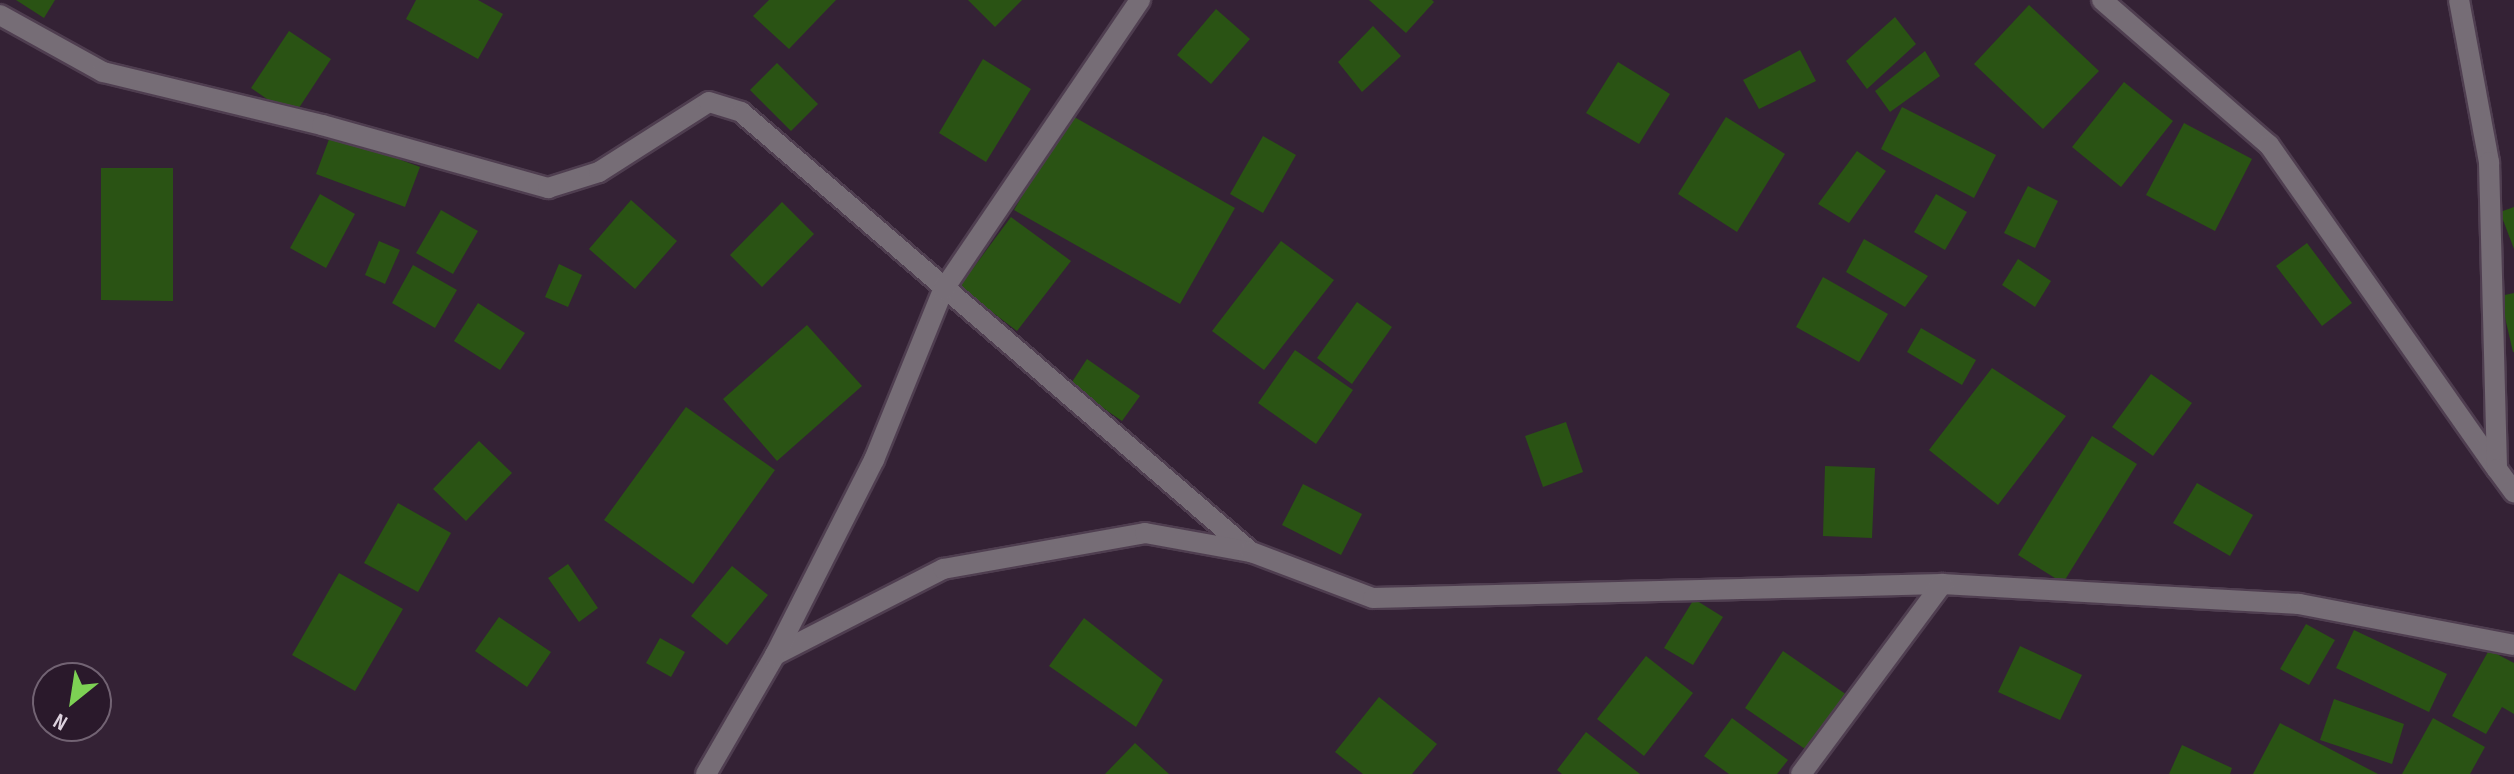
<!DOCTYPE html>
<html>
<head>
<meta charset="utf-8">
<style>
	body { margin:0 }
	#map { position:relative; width:2514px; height:774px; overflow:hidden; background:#342235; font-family:"Sofia Sans Condensed",sans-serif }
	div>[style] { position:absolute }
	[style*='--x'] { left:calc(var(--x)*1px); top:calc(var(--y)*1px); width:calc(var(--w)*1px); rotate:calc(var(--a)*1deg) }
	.building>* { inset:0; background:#2a5314 }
	.roads { filter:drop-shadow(2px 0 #4f3e50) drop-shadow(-2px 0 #4f3e50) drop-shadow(0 2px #4f3e50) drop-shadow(0 -2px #4f3e50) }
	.minor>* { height:20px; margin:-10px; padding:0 10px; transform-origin:10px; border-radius:10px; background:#766d76 }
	span { translate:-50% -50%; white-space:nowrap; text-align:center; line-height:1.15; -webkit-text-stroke:6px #2a192b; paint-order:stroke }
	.north { position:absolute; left:32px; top:662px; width:80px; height:80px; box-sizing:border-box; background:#2a192b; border:2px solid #726373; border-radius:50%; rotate:210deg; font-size:22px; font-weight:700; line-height:32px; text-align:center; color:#ddd2de }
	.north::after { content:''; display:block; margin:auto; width:28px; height:36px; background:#7dd154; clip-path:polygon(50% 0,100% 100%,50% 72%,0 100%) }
</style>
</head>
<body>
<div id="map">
	<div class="building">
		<i style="clip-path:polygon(16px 0,55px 0,44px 18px)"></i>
		<i style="clip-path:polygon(416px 0,478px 0,503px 14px,478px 59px,406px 19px)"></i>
		<i style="clip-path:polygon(769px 0,836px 0,789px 49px,753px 16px)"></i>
		<i style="clip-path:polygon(968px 0,1022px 0,995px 27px)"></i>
		<i style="clip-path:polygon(1369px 0,1432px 0,1434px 2px,1406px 33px)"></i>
		<i style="clip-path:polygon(2029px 5px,2099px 71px,2043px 129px,1974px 64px)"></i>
		<i style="clip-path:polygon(1216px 9px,1250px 39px,1211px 84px,1177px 55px)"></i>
		<i style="clip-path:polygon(1895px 17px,1916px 44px,1867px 89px,1846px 61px)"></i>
		<i style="clip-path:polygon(1373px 26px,1401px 56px,1362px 92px,1338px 62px)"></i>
		<i style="clip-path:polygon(289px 31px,331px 59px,293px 117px,251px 88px)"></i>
		<i style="clip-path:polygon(1800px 50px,1816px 81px,1759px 109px,1743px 80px)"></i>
		<i style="clip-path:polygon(1925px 51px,1940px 76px,1890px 112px,1875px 91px)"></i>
		<i style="clip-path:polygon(983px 59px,1031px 89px,986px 162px,939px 133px)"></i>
		<i style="clip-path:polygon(1618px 62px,1670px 94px,1639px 144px,1586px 113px)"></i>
		<i style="clip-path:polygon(777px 63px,818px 104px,791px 131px,750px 90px)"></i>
		<i style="clip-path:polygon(2124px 82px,2173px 121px,2121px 187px,2072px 147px)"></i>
		<i style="clip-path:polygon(1902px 107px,1996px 155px,1974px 198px,1881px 149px)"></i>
		<i style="clip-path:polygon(1069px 114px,1235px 208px,1180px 304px,1014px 210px)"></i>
		<i style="clip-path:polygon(1726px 117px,1785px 154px,1737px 232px,1678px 194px)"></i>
		<i style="clip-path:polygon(2184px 123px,2252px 159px,2215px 231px,2146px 195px)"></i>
		<i style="clip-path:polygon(331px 134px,420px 167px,405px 207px,316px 174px)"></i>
		<i style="clip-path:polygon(1263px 136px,1296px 155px,1263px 213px,1230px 194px)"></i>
		<i style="clip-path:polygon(1857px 151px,1886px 171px,1849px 223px,1818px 204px)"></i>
		<i style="clip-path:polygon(101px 168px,173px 168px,173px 301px,101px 300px)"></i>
		<i style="clip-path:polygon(2028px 186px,2058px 201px,2035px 248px,2004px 233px)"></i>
		<i style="clip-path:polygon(320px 194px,355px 214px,326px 268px,290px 248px)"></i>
		<i style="clip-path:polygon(1936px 194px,1967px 212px,1945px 250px,1914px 232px)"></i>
		<i style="clip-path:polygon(631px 200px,677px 241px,635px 289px,589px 249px)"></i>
		<i style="clip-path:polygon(782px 202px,814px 234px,762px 287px,730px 255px)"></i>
		<i style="clip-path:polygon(2514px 207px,2514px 249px,2500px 212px)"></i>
		<i style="clip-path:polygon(441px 210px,478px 231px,453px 274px,416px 253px)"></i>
		<i style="clip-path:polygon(1011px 217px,1071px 261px,1017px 331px,959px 287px)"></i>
		<i style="clip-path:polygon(1864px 239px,1928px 276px,1905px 307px,1846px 272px)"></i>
		<i style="clip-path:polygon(379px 241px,400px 250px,385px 284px,365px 275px)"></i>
		<i style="clip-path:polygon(1281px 241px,1334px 280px,1264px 370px,1212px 331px)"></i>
		<i style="clip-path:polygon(2307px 243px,2352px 303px,2322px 326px,2276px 266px)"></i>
		<i style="clip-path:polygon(2018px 259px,2051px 281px,2035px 307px,2002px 285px)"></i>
		<i style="clip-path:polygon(559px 264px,582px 275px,568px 307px,545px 297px)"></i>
		<i style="clip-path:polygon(413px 265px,457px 290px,435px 328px,392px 303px)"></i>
		<i style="clip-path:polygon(1823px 277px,1888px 314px,1859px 362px,1796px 327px)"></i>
		<i style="clip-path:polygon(2514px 293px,2514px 352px,2513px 352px,2500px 296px)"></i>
		<i style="clip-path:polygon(1357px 302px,1392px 327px,1352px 384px,1317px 358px)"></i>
		<i style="clip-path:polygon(478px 303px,525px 333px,500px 370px,454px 341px)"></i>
		<i style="clip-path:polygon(807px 325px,862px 386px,777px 461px,723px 399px)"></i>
		<i style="clip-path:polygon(1921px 328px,1976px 360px,1962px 385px,1907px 352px)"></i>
		<i style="clip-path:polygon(1295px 350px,1353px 390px,1316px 444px,1258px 403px)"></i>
		<i style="clip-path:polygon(1087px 359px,1140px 396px,1122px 421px,1070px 385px)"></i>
		<i style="clip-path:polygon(1992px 368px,2066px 416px,1998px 505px,1929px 450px)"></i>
		<i style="clip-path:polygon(2151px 374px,2192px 403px,2153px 456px,2112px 427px)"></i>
		<i style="clip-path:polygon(686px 407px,775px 470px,693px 584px,604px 520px)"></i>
		<i style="clip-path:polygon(1566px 422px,1583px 472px,1543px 487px,1525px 436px)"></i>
		<i style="clip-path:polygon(2092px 436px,2137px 464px,2063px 583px,2018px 555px)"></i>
		<i style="clip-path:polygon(479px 441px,512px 473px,466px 521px,433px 489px)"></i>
		<i style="clip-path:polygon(1825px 466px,1875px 468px,1872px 538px,1823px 536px)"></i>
		<i style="clip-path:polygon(2197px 483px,2253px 515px,2230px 556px,2173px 523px)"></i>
		<i style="clip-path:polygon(1303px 484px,1362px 514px,1341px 555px,1282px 525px)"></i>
		<i style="clip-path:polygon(398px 503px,451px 533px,418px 592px,364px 563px)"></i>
		<i style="clip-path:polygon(568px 564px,598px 608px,579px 622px,548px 578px)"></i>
		<i style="clip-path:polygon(732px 566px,768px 595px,727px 645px,691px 616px)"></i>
		<i style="clip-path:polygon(339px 573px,403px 609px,355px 691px,292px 655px)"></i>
		<i style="clip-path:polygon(1694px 599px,1723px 617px,1693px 665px,1664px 648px)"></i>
		<i style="clip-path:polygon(499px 617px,551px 652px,527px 687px,475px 651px)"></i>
		<i style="clip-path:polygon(1084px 618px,1163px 680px,1136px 727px,1049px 666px)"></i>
		<i style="clip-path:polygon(2306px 624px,2335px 640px,2309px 685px,2280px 669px)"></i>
		<i style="clip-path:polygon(2354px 630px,2447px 674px,2429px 712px,2336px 668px)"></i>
		<i style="clip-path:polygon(660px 638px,685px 652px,671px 677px,646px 663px)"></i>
		<i style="clip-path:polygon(2020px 646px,2082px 675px,2060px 720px,1998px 692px)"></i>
		<i style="clip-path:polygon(2489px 650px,2514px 663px,2514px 714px,2502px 707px,2486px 734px,2452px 716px)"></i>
		<i style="clip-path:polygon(1783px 651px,1847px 695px,1808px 751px,1745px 708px)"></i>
		<i style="clip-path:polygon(1646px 656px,1693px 693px,1644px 756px,1597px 719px)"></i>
		<i style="clip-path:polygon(1379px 697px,1437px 744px,1412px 774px,1363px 774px,1335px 752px)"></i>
		<i style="clip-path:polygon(2334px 699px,2404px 724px,2392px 764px,2320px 740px)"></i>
		<i style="clip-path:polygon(1732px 718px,1788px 760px,1777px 774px,1729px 774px,1704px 756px)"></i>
		<i style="clip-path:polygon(2433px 718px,2485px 747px,2470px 774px,2402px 774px)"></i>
		<i style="clip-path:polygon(2280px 723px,2378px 774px,2253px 774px)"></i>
		<i style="clip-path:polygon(1586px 732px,1640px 774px,1562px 774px,1557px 770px)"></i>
		<i style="clip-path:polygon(1135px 743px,1169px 774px,1105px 774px)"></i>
		<i style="clip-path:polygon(2182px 745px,2232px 768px,2230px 774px,2169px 774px)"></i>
	</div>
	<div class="roads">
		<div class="minor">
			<i style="--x:2102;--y:0;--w:221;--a:41"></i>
			<i style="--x:2269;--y:145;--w:396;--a:54.9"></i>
			<i style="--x:2459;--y:0;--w:165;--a:79.5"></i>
			<i style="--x:2489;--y:162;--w:307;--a:88.5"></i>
			<i style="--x:2497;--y:469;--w:29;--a:54"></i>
			<i style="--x:0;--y:15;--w:118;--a:29"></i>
			<i style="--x:103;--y:72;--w:225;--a:13.6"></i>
			<i style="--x:322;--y:125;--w:235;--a:15.6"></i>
			<i style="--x:548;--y:188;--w:53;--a:-17.4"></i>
			<i style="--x:599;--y:172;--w:130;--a:-32.5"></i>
			<i style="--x:709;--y:102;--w:34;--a:17"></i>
			<i style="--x:741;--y:112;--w:674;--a:40.79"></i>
			<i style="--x:775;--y:655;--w:189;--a:-27.1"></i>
			<i style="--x:943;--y:569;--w:205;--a:-10.1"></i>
			<i style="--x:1145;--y:533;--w:108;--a:10.2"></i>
			<i style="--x:1251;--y:552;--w:130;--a:20.7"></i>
			<i style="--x:1373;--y:598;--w:569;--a:-1.41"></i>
			<i style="--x:1942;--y:584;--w:358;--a:3.2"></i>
			<i style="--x:2299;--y:604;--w:219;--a:10.8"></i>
			<i style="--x:706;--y:774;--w:138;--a:-59.9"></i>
			<i style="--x:775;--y:655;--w:219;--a:-63.1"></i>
			<i style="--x:874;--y:460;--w:183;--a:-67.9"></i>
			<i style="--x:943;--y:290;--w:351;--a:-55.8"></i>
			<i style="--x:1801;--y:774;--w:237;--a:-53.4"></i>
		</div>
	</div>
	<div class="north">N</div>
</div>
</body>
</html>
